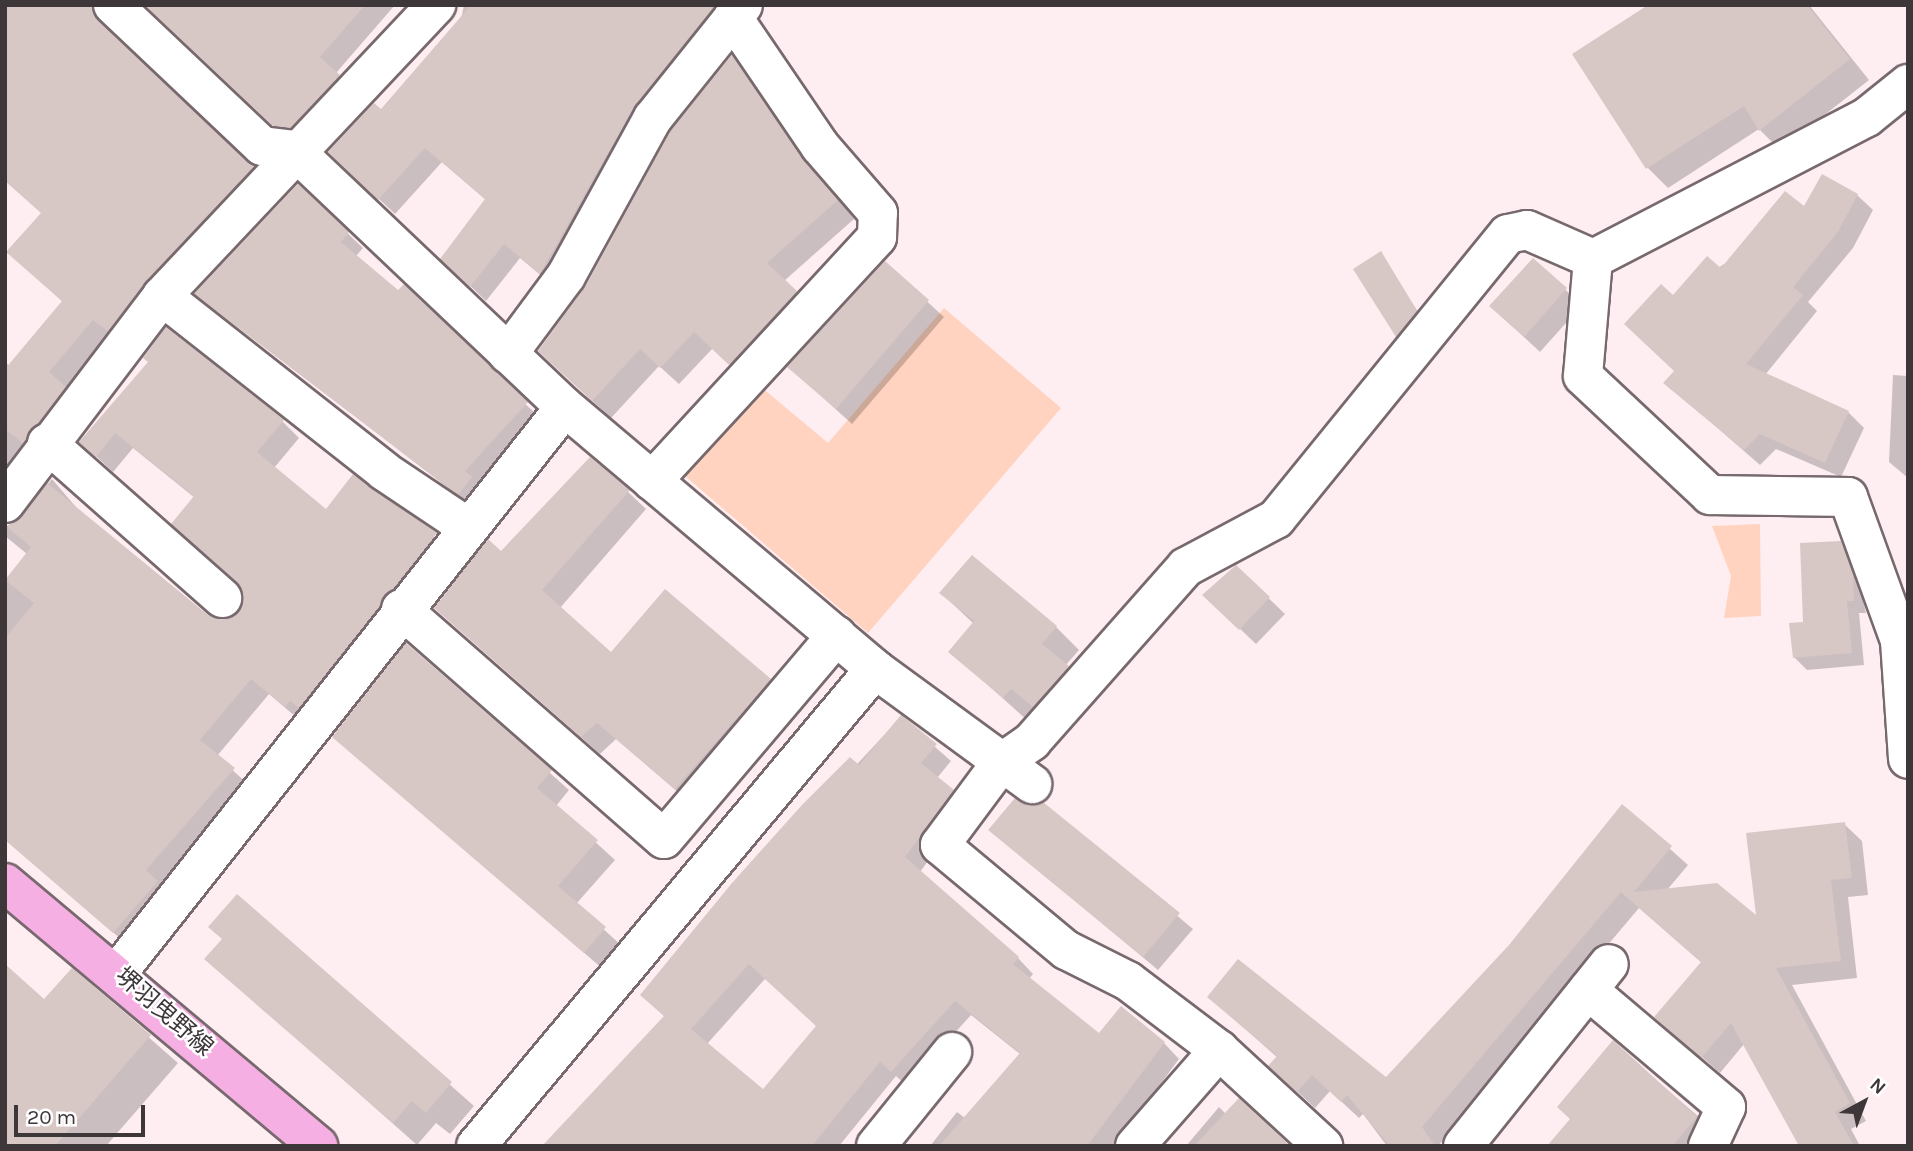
<!DOCTYPE html>
<html>
<head>
<meta charset="utf-8">
<style>
	body { margin:0 }
	#map { position:relative; width:1913px; height:1151px; overflow:hidden; background:#feeef2; font-family:Karla,"Noto Sans JP",sans-serif }
	div>[style] { position:absolute }
	[style*='--x'] { left:calc(var(--x)*1px); top:calc(var(--y)*1px); width:calc(var(--w)*1px); rotate:calc(var(--a)*1deg) }
	.green>* { inset:0; background:#ffd3c0 }
	.shadow>* { inset:0; background:#0003 }
	.building>* { inset:0; background:#d7c7c5 }
	.roads { filter:drop-shadow(2px 0 #77696d) drop-shadow(-2px 0 #77696d) drop-shadow(0 2px #77696d) drop-shadow(0 -2px #77696d) }
	.minor>* { height:38px; margin:-19px; padding:0 19px; transform-origin:19px; border-radius:19px; background:#fff }
	.major>* { height:38px; margin:-19px; padding:0 19px; transform-origin:19px; border-radius:19px; background:#f6afe3 }
	span { translate:-50% -50%; white-space:nowrap; text-align:center; line-height:1.15; -webkit-text-stroke:5px #fff; paint-order:stroke }
	.street-label { font-size:24px; color:#3e3739 }
	.frame { position:absolute; inset:0; border:7px solid #3e3739; pointer-events:none }
	.north { position:absolute; left:1829px; top:1067px; width:70px; height:70px; -webkit-text-stroke:5px #fff; paint-order:stroke; rotate:41deg; font-size:19px; font-weight:700; line-height:28px; text-align:center; color:#3e3739 }
	.north::after { content:''; display:block; margin:auto; width:24px; height:32px; background:#3e3739; clip-path:polygon(50% 0,100% 100%,50% 72%,0 100%) }
	.scale { position:absolute; left:14px; top:1105px; width:131px; height:32px; box-sizing:border-box; border:4px solid #3e3739; border-top:0; padding-left:9px; font-size:21px; line-height:24px; white-space:nowrap; color:#3e3739; -webkit-text-stroke:5px #fff; paint-order:stroke }
</style>
</head>
<body>
<div id="map">
	<div class="green">
		<i style="clip-path:polygon(944px 308px,1061px 408px,868px 633px,685px 476px,761px 387px,828px 443px)"></i>
		<i style="clip-path:polygon(1760px 524px,1761px 616px,1724px 618px,1731px 576px,1712px 526px)"></i>
	</div>
	<div class="shadow">
		<i style="clip-path:polygon(5px 5px,119px 5px,108px 17px,114px 38px,270px 184px,110px 335px,65px 389px,81px 405px,5px 505px,5px 363px,10px 366px,63px 302px,8px 252px,42px 213px)"></i>
		<i style="clip-path:polygon(146px 5px,395px 5px,336px 73px,356px 92px,290px 141px)"></i>
		<i style="clip-path:polygon(464px 5px,745px 5px,556px 288px,520px 258px,486px 301px,458px 274px,486px 200px,442px 162px,395px 214px,345px 167px,381px 111px,461px 20px)"></i>
		<i style="clip-path:polygon(1651px 5px,1809px 5px,1869px 80px,1780px 150px,1759px 129px,1668px 188px,1648px 168px,1574px 55px)"></i>
		<i style="clip-path:polygon(732px 57px,854px 219px,784px 281px,814px 310px,748px 381px,713px 348px,679px 384px,659px 366px,611px 418px,558px 369px)"></i>
		<i style="clip-path:polygon(298px 186px,363px 248px,356px 256px,541px 418px,474px 508px,197px 294px)"></i>
		<i style="clip-path:polygon(1857px 195px,1873px 210px,1853px 248px,1808px 302px,1817px 311px,1765px 375px,1848px 412px,1864px 428px,1841px 477px,1776px 449px,1760px 465px,1666px 383px,1676px 371px,1674px 298px,1805px 209px)"></i>
		<i style="clip-path:polygon(1381px 253px,1423px 320px,1405px 343px,1355px 269px)"></i>
		<i style="clip-path:polygon(1533px 260px,1582px 305px,1540px 352px,1508px 322px)"></i>
		<i style="clip-path:polygon(885px 263px,944px 317px,852px 424px,789px 367px)"></i>
		<i style="clip-path:polygon(150px 363px,282px 421px,299px 438px,274px 468px,326px 511px,353px 477px,453px 551px,303px 723px,269px 694px,217px 756px,250px 786px,131px 948px,5px 838px,5px 582px,27px 554px,5px 536px,5px 526px,15px 524px,52px 479px,81px 513px,207px 616px,218px 621px,239px 614px,245px 602px,239px 584px,195px 498px,133px 448px,113px 472px,81px 442px)"></i>
		<i style="clip-path:polygon(1893px 375px,1908px 376px,1908px 478px,1889px 462px)"></i>
		<i style="clip-path:polygon(628px 492px,646px 509px,560px 608px,611px 655px,770px 680px,788px 698px,694px 806px,616px 739px,600px 754px,436px 608px,501px 553px)"></i>
		<i style="clip-path:polygon(1840px 543px,1853px 556px,1866px 613px,1859px 613px,1864px 665px,1807px 670px,1794px 657px)"></i>
		<i style="clip-path:polygon(1236px 567px,1285px 614px,1256px 644px,1220px 610px)"></i>
		<i style="clip-path:polygon(941px 593px,1056px 627px,1079px 650px,1065px 666px,1091px 691px,1027px 720px,951px 652px,974px 624px)"></i>
		<i style="clip-path:polygon(407px 645px,569px 790px,556px 806px,615px 860px,576px 904px,623px 947px,604px 970px,334px 737px)"></i>
		<i style="clip-path:polygon(evenodd,901px 717px,951px 761px,937px 778px,968px 806px,920px 872px,1018px 958px,1033px 974px,1029px 979px,1099px 1036px,1164px 1043px,1179px 1059px,1114px 1146px,930px 1146px,957px 1112px,965px 1118px,1020px 1054px,971px 1015px,907px 1086px,896px 1076px,839px 1146px,544px 1146px,665px 1017px,642px 995px,901px 717px,765px 979px,818px 1027px,764px 1091px,707px 1044px,765px 979px)"></i>
		<i style="clip-path:polygon(1043px 804px,1193px 929px,1158px 970px,990px 830px)"></i>
		<i style="clip-path:polygon(1623px 807px,1688px 865px,1667px 890px,1758px 919px,1844px 824px,1862px 841px,1868px 895px,1848px 897px,1857px 978px,1792px 985px,1866px 1121px,1851px 1129px,1860px 1146px,1801px 1146px,1744px 1044px,1720px 1073px,1656px 1017px,1702px 963px,1639px 908px,1438px 1146px,1387px 1146px,1363px 1114px,1359px 1118px,1330px 1091px,1315px 1108px,1288px 1083px,1278px 1058px,1209px 997px,1386px 1080px,1510px 946px)"></i>
		<i style="clip-path:polygon(237px 896px,474px 1106px,450px 1134px,436px 1123px,417px 1145px,207px 959px,223px 940px)"></i>
		<i style="clip-path:polygon(72px 970px,178px 1063px,106px 1146px,5px 1146px,45px 1001px)"></i>
		<i style="clip-path:polygon(1613px 1043px,1714px 1130px,1699px 1146px,1569px 1146px,1572px 1120px)"></i>
		<i style="clip-path:polygon(1219px 1107px,1226px 1114px,1288px 1146px,1186px 1146px)"></i>
	</div>
	<div class="building">
		<i style="clip-path:polygon(5px 5px,92px 5px,98px 21px,255px 166px,108px 331px,93px 320px,49px 372px,66px 387px,23px 443px,5px 429px,5px 369px,62px 301px,6px 252px,41px 213px,5px 181px)"></i>
		<i style="clip-path:polygon(145px 5px,365px 5px,320px 57px,340px 75px,291px 128px,272px 125px)"></i>
		<i style="clip-path:polygon(471px 5px,715px 5px,634px 107px,540px 274px,504px 244px,470px 287px,440px 259px,485px 199px,425px 148px,378px 200px,328px 152px,374px 103px,381px 109px)"></i>
		<i style="clip-path:polygon(1648px 5px,1807px 5px,1850px 59px,1759px 131px,1744px 106px,1646px 169px,1572px 54px)"></i>
		<i style="clip-path:polygon(732px 55px,838px 200px,767px 263px,797px 291px,729px 365px,694px 332px,660px 368px,640px 349px,592px 401px,538px 351px,585px 287px,671px 130px)"></i>
		<i style="clip-path:polygon(1822px 174px,1858px 194px,1838px 232px,1793px 287px,1803px 295px,1746px 364px,1849px 411px,1825px 463px,1760px 434px,1744px 450px,1663px 383px,1674px 371px,1624px 324px,1661px 284px,1673px 295px,1707px 256px,1721px 268px,1785px 191px,1804px 206px)"></i>
		<i style="clip-path:polygon(298px 184px,349px 232px,341px 242px,398px 290px,404px 284px,528px 402px,465px 471px,472px 477px,458px 495px,194px 294px)"></i>
		<i style="clip-path:polygon(1381px 251px,1417px 311px,1396px 337px,1353px 269px)"></i>
		<i style="clip-path:polygon(1533px 258px,1567px 288px,1524px 337px,1489px 306px)"></i>
		<i style="clip-path:polygon(885px 261px,929px 300px,836px 409px,787px 367px)"></i>
		<i style="clip-path:polygon(166px 327px,284px 420px,257px 452px,326px 509px,353px 474px,437px 533px,299px 708px,290px 701px,285px 707px,251px 679px,200px 740px,235px 768px,146px 870px,158px 881px,113px 933px,5px 840px,5px 638px,34px 603px,5px 580px,31px 547px,7px 527px,47px 483px,208px 615px,228px 619px,239px 612px,243px 592px,237px 582px,171px 524px,194px 496px,115px 433px,96px 457px,79px 442px,148px 362px,143px 358px)"></i>
		<i style="clip-path:polygon(590px 457px,630px 490px,542px 590px,611px 652px,665px 589px,771px 679px,675px 789px,597px 723px,581px 737px,434px 608px,488px 539px,501px 551px)"></i>
		<i style="clip-path:polygon(1841px 541px,1853px 575px,1854px 601px,1847px 601px,1852px 653px,1793px 658px,1789px 623px,1803px 622px,1800px 543px)"></i>
		<i style="clip-path:polygon(972px 555px,1057px 626px,1042px 644px,1069px 666px,1033px 707px,1011px 689px,1003px 698px,948px 652px,974px 621px,939px 593px)"></i>
		<i style="clip-path:polygon(1236px 565px,1270px 597px,1239px 630px,1202px 595px)"></i>
		<i style="clip-path:polygon(406px 643px,552px 770px,537px 788px,598px 840px,558px 886px,606px 927px,584px 953px,332px 737px)"></i>
		<i style="clip-path:polygon(evenodd,901px 715px,937px 744px,921px 763px,954px 790px,905px 857px,1019px 957px,1013px 964px,1099px 1033px,1121px 1006px,1165px 1042px,1087px 1146px,939px 1146px,1020px 1053px,955px 1001px,891px 1072px,880px 1062px,812px 1146px,542px 1146px,664px 1016px,640px 995px,732px 883px,802px 805px,850px 757px,859px 765px,901px 715px,749px 964px,816px 1026px,763px 1089px,691px 1029px,749px 964px)"></i>
		<i style="clip-path:polygon(1015px 798px,1029px 806px,1043px 802px,1180px 913px,1143px 957px,988px 830px)"></i>
		<i style="clip-path:polygon(1622px 804px,1672px 846px,1634px 892px,1717px 883px,1756px 915px,1746px 833px,1845px 822px,1852px 878px,1831px 880px,1841px 961px,1776px 968px,1850px 1103px,1835px 1112px,1854px 1146px,1799px 1146px,1731px 1023px,1701px 1058px,1654px 1017px,1701px 962px,1621px 892px,1422px 1127px,1435px 1146px,1390px 1146px,1347px 1095px,1341px 1102px,1312px 1075px,1297px 1092px,1268px 1066px,1277px 1056px,1207px 997px,1238px 959px,1386px 1077px,1509px 945px)"></i>
		<i style="clip-path:polygon(237px 894px,452px 1082px,426px 1113px,412px 1101px,393px 1123px,204px 959px,222px 939px,208px 927px)"></i>
		<i style="clip-path:polygon(5px 964px,44px 999px,72px 968px,151px 1035px,55px 1146px,5px 1146px)"></i>
		<i style="clip-path:polygon(1613px 1040px,1697px 1117px,1672px 1146px,1547px 1146px,1570px 1119px,1557px 1107px)"></i>
		<i style="clip-path:polygon(1239px 1098px,1267px 1124px,1290px 1146px,1194px 1146px)"></i>
	</div>
	<div class="roads">
		<div class="minor">
			<i style="--x:113;--y:5;--w:205;--a:43.4"></i>
			<i style="--x:262;--y:146;--w:32;--a:7"></i>
			<i style="--x:294;--y:150;--w:373;--a:43.5"></i>
			<i style="--x:565;--y:407;--w:406;--a:40.2"></i>
			<i style="--x:875;--y:669;--w:195;--a:36.2"></i>
			<i style="--x:1593;--y:259;--w:117;--a:94.9"></i>
			<i style="--x:1583;--y:376;--w:174;--a:43.1"></i>
			<i style="--x:1710;--y:495;--w:138;--a:0.8"></i>
			<i style="--x:1848;--y:497;--w:153;--a:70.1"></i>
			<i style="--x:1900;--y:641;--w:118;--a:86.1"></i>
			<i style="--x:162;--y:296;--w:283;--a:38.2"></i>
			<i style="--x:384;--y:471;--w:99;--a:33.9"></i>
			<i style="--x:508;--y:354;--w:97;--a:-53.4"></i>
			<i style="--x:566;--y:276;--w:180;--a:-61.2"></i>
			<i style="--x:653;--y:118;--w:128;--a:-51.3"></i>
			<i style="--x:47;--y:443;--w:234;--a:41.5"></i>
			<i style="--x:652;--y:481;--w:332;--a:-47.3"></i>
			<i style="--x:877;--y:237;--w:24;--a:-88"></i>
			<i style="--x:878;--y:213;--w:89;--a:-130.9"></i>
			<i style="--x:820;--y:146;--w:155;--a:-124.2"></i>
			<i style="--x:733;--y:18;--w:16;--a:-52"></i>
			<i style="--x:5;--y:503;--w:260;--a:-52.8"></i>
			<i style="--x:162;--y:296;--w:400;--a:-46.7"></i>
			<i style="--x:401;--y:609;--w:349;--a:41.2"></i>
			<i style="--x:664;--y:839;--w:267;--a:-49.7"></i>
			<i style="--x:118;--y:972;--w:720;--a:-51.65"></i>
			<i style="--x:1588;--y:990;--w:181;--a:40.3"></i>
			<i style="--x:1726;--y:1107;--w:43;--a:114.8"></i>
			<i style="--x:1219;--y:1050;--w:114;--a:-142.8"></i>
			<i style="--x:1128;--y:981;--w:69;--a:-153.4"></i>
			<i style="--x:1066;--y:950;--w:164;--a:-140.2"></i>
			<i style="--x:940;--y:845;--w:102;--a:-53.4"></i>
			<i style="--x:1001;--y:763;--w:38;--a:-35"></i>
			<i style="--x:1032;--y:741;--w:232;--a:-48.5"></i>
			<i style="--x:1186;--y:567;--w:102;--a:-28.1"></i>
			<i style="--x:1276;--y:519;--w:367;--a:-50.9"></i>
			<i style="--x:1508;--y:234;--w:19;--a:-12"></i>
			<i style="--x:1527;--y:230;--w:72;--a:23.7"></i>
			<i style="--x:1593;--y:259;--w:309;--a:-27.4"></i>
			<i style="--x:1867;--y:117;--w:53;--a:-38.8"></i>
			<i style="--x:476;--y:1146;--w:622;--a:-50.09"></i>
			<i style="--x:876;--y:1146;--w:121;--a:-51"></i>
			<i style="--x:1135;--y:1146;--w:128;--a:-48.8"></i>
			<i style="--x:1219;--y:1050;--w:142;--a:42.7"></i>
			<i style="--x:1463;--y:1146;--w:233;--a:-51.3"></i>
		</div>
		<div class="major">
			<i style="--x:5;--y:883;--w:409;--a:40"></i>
		</div>
	</div>
	<div class="street-label">
		<span style="left:164px;top:1012px;rotate:41deg">堺羽曳野線</span>
	</div>
	<div class="frame"></div>
	<div class="north">N</div>
	<div class="scale">20 m</div>
</div>
</body>
</html>
